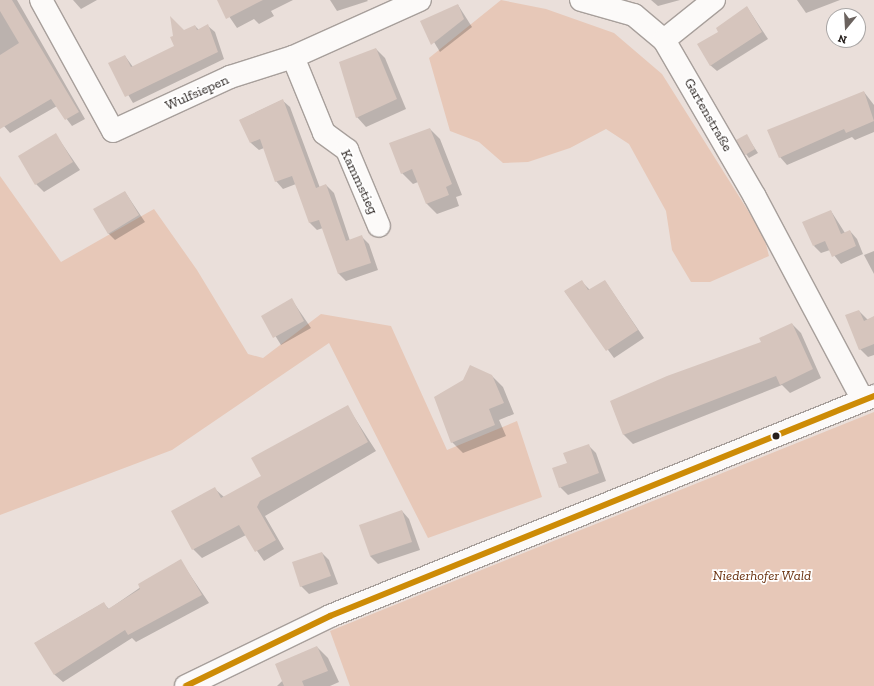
<!DOCTYPE html>
<html>
<head>
<meta charset="utf-8">
<style>
	body { margin:0 }
	#map { position:relative; width:874px; height:686px; overflow:hidden; background:#eadfda; font-family:"Zilla Slab",serif }
	div>[style] { position:absolute }
	[style*='--x'] { left:calc(var(--x)*1px); top:calc(var(--y)*1px); width:calc(var(--w)*1px); rotate:calc(var(--a)*1deg) }
	.green>* { inset:0; background:#e7c8b8 }
	.shadow>* { inset:0; background:#0003 }
	.building>* { inset:0; background:#d6c5bd }
	.roads { filter:drop-shadow(1px 0 #a79f9b) drop-shadow(-1px 0 #a79f9b) drop-shadow(0 1px #a79f9b) drop-shadow(0 -1px #a79f9b) }
	.street>* { height:22px; margin:-11px; padding:0 11px; transform-origin:11px; border-radius:11px; background:#fcfaf9 }
	.secondary>* { height:22px; margin:-11px; padding:0 11px; transform-origin:11px; border-radius:11px; background:#fcfaf9 }
	.bus-1>* { height:6px; margin:-3px; padding:0 3px; transform-origin:3px; border-radius:3px; background:#cd8b06 }
	.dots>* { width:11px; height:11px; translate:-50% -50%; box-sizing:border-box; border:2px solid #fff; border-radius:50% }
	span { translate:-50% -50%; white-space:nowrap; text-align:center; line-height:1.15; -webkit-text-stroke:3.5px #fff; paint-order:stroke }
	.street-label { font-size:14px; color:#27201d }
	.park-label { font-size:14px; color:#6a310f; font-style:italic }
	.north { position:absolute; left:826px; top:8px; width:40px; height:40px; box-sizing:border-box; background:#fff; border:1px solid #a9a6a5; border-radius:50%; rotate:198deg; font-size:11px; font-weight:700; line-height:16px; text-align:center; color:#27201d }
	.north::after { content:''; display:block; margin:auto; width:14px; height:18px; background:#6b635f; clip-path:polygon(50% 0,100% 100%,50% 72%,0 100%) }
</style>
</head>
<body>
<div id="map">
	<div class="green">
		<i style="clip-path:polygon(501px 0,546px 9px,614px 33px,662px 74px,764px 236px,769px 256px,710px 282px,691px 282px,672px 250px,666px 211px,629px 144px,606px 129px,570px 148px,528px 162px,503px 163px,479px 142px,450px 131px,429px 58px)"></i>
		<i style="clip-path:polygon(0 176px,61px 262px,154px 209px,197px 270px,248px 354px,263px 358px,321px 314px,391px 326px,447px 450px,517px 421px,542px 497px,428px 538px,329px 343px,172px 450px,0 515px)"></i>
		<i style="clip-path:polygon(874px 412px,874px 686px,350px 686px,330px 631px)"></i>
	</div>
	<div class="shadow">
		<i style="clip-path:polygon(0 0,17px 0,85px 119px,72px 126px,57px 106px,10px 133px,4px 126px,0 119px)"></i>
		<i style="clip-path:polygon(73px 0,97px 0,81px 9px)"></i>
		<i style="clip-path:polygon(218px 0,293px 0,271px 11px,274px 16px,259px 24px,254px 19px,237px 28px)"></i>
		<i style="clip-path:polygon(330px 0,367px 0,368px 1px,337px 11px)"></i>
		<i style="clip-path:polygon(651px 0,680px 0,658px 6px)"></i>
		<i style="clip-path:polygon(797px 0,840px 0,806px 13px)"></i>
		<i style="clip-path:polygon(458px 5px,472px 27px,440px 52px,422px 22px)"></i>
		<i style="clip-path:polygon(747px 7px,768px 39px,717px 71px,710px 65px,719px 32px)"></i>
		<i style="clip-path:polygon(195px 26px,199px 30px,208px 26px,215px 32px,224px 59px,133px 103px,110px 64px,125px 56px,133px 67px,176px 46px,184px 31px)"></i>
		<i style="clip-path:polygon(376px 49px,385px 58px,406px 109px,366px 127px,357px 117px)"></i>
		<i style="clip-path:polygon(864px 92px,874px 105px,874px 132px,855px 140px,852px 137px,787px 165px,780px 157px,768px 131px)"></i>
		<i style="clip-path:polygon(282px 100px,290px 107px,320px 188px,326px 185px,334px 193px,350px 241px,362px 237px,369px 244px,378px 270px,346px 281px,339px 274px,323px 228px,317px 230px,310px 223px,296px 184px,283px 189px,276px 181px,264px 148px,259px 150px,251px 143px,240px 120px)"></i>
		<i style="clip-path:polygon(430px 129px,440px 139px,462px 195px,456px 197px,459px 206px,437px 214px,427px 204px,418px 182px,413px 184px,402px 173px)"></i>
		<i style="clip-path:polygon(56px 135px,80px 170px,44px 192px,36px 184px)"></i>
		<i style="clip-path:polygon(746px 135px,758px 153px,749px 158px,746px 154px)"></i>
		<i style="clip-path:polygon(125px 192px,145px 222px,115px 240px,108px 233px)"></i>
		<i style="clip-path:polygon(831px 211px,845px 233px,850px 231px,857px 239px,863px 254px,841px 264px,830px 250px,821px 253px,814px 246px)"></i>
		<i style="clip-path:polygon(874px 251px,874px 274px,864px 255px)"></i>
		<i style="clip-path:polygon(581px 281px,590px 290px,605px 281px,644px 338px,614px 358px,565px 292px)"></i>
		<i style="clip-path:polygon(292px 300px,311px 328px,281px 345px,263px 316px)"></i>
		<i style="clip-path:polygon(859px 311px,868px 320px,874px 318px,874px 355px,868px 357px,860px 349px)"></i>
		<i style="clip-path:polygon(792px 324px,801px 333px,821px 378px,790px 393px,782px 385px,633px 444px,624px 435px,611px 402px,762px 343px)"></i>
		<i style="clip-path:polygon(492px 376px,503px 387px,514px 414px,499px 420px,506px 436px,463px 453px,452px 442px)"></i>
		<i style="clip-path:polygon(347px 406px,376px 451px,265px 516px,284px 549px,264px 561px,246px 535px,202px 558px,193px 549px,215px 489px,224px 497px,263px 477px)"></i>
		<i style="clip-path:polygon(588px 445px,596px 453px,606px 481px,568px 495px,560px 487px,568px 464px)"></i>
		<i style="clip-path:polygon(402px 511px,409px 519px,420px 550px,378px 564px,370px 556px)"></i>
		<i style="clip-path:polygon(322px 553px,329px 560px,338px 584px,309px 594px,301px 586px)"></i>
		<i style="clip-path:polygon(180px 560px,209px 603px,136px 642px,132px 638px,63px 682px,55px 675px,35px 643px,103px 603px,109px 609px)"></i>
		<i style="clip-path:polygon(317px 647px,328px 658px,339px 682px,330px 686px,277px 686px)"></i>
	</div>
	<div class="building">
		<i style="clip-path:polygon(0 0,12px 0,79px 112px,65px 120px,51px 99px,0 129px,0 55px,19px 43px,0 11px)"></i>
		<i style="clip-path:polygon(217px 0,263px 0,226px 19px)"></i>
		<i style="clip-path:polygon(458px 4px,464px 19px,431px 45px,420px 21px)"></i>
		<i style="clip-path:polygon(747px 6px,762px 32px,710px 66px,697px 44px,718px 32px,716px 28px)"></i>
		<i style="clip-path:polygon(170px 16px,184px 30px,195px 25px,197px 30px,208px 24px,218px 52px,125px 97px,108px 63px,125px 55px,131px 67px,174px 46px,170px 37px,173px 36px)"></i>
		<i style="clip-path:polygon(376px 48px,397px 99px,356px 118px,339px 62px)"></i>
		<i style="clip-path:polygon(864px 91px,874px 121px,846px 133px,844px 129px,779px 158px,767px 130px)"></i>
		<i style="clip-path:polygon(283px 99px,316px 188px,326px 184px,346px 241px,362px 235px,371px 263px,338px 274px,319px 220px,309px 223px,292px 176px,275px 182px,260px 139px,250px 143px,239px 120px)"></i>
		<i style="clip-path:polygon(430px 128px,452px 184px,446px 187px,449px 195px,426px 204px,412px 169px,401px 174px,389px 143px)"></i>
		<i style="clip-path:polygon(56px 133px,73px 162px,35px 185px,18px 156px)"></i>
		<i style="clip-path:polygon(747px 134px,755px 149px,745px 155px,736px 140px)"></i>
		<i style="clip-path:polygon(125px 191px,139px 215px,108px 234px,93px 209px)"></i>
		<i style="clip-path:polygon(831px 210px,841px 234px,850px 230px,856px 246px,832px 257px,825px 241px,813px 246px,802px 222px)"></i>
		<i style="clip-path:polygon(582px 280px,588px 290px,605px 280px,638px 330px,606px 351px,564px 291px)"></i>
		<i style="clip-path:polygon(292px 298px,304px 321px,273px 338px,261px 316px)"></i>
		<i style="clip-path:polygon(859px 310px,864px 321px,874px 316px,874px 344px,859px 350px,845px 315px)"></i>
		<i style="clip-path:polygon(792px 323px,813px 369px,780px 385px,776px 376px,623px 435px,610px 401px,667px 376px,761px 342px,759px 338px)"></i>
		<i style="clip-path:polygon(470px 365px,492px 375px,504px 403px,489px 409px,495px 425px,451px 443px,434px 397px,463px 380px)"></i>
		<i style="clip-path:polygon(348px 405px,368px 442px,260px 501px,257px 507px,276px 540px,255px 552px,239px 525px,192px 550px,171px 511px,215px 487px,221px 498px,261px 476px,251px 458px)"></i>
		<i style="clip-path:polygon(589px 444px,599px 473px,559px 488px,552px 468px,567px 463px,563px 453px)"></i>
		<i style="clip-path:polygon(402px 510px,412px 542px,370px 556px,359px 525px)"></i>
		<i style="clip-path:polygon(322px 552px,331px 576px,300px 587px,292px 562px)"></i>
		<i style="clip-path:polygon(181px 559px,202px 595px,128px 635px,125px 630px,54px 675px,34px 643px,104px 602px,108px 609px,140px 589px,138px 584px)"></i>
		<i style="clip-path:polygon(317px 646px,328px 671px,302px 681px,304px 686px,284px 686px,275px 664px)"></i>
	</div>
	<div class="roads">
		<div class="street">
			<i style="--x:41;--y:0;--w:149;--a:61.2"></i>
			<i style="--x:113;--y:131;--w:129;--a:-24.8"></i>
			<i style="--x:230;--y:77;--w:66;--a:-17.6"></i>
			<i style="--x:293;--y:57;--w:139;--a:-24.2"></i>
			<i style="--x:581;--y:0;--w:55;--a:15.8"></i>
			<i style="--x:634;--y:15;--w:39;--a:40"></i>
			<i style="--x:664;--y:40;--w:181;--a:59.9"></i>
			<i style="--x:755;--y:197;--w:230;--a:62"></i>
			<i style="--x:664;--y:40;--w:64;--a:-38.7"></i>
			<i style="--x:293;--y:57;--w:82;--a:67.8"></i>
			<i style="--x:324;--y:133;--w:29;--a:36"></i>
			<i style="--x:347;--y:150;--w:82;--a:67.2"></i>
		</div>
		<div class="secondary">
			<i style="--x:186;--y:686;--w:160;--a:-25.9"></i>
			<i style="--x:330;--y:616;--w:587;--a:-22.02"></i>
		</div>
	</div>
	<div class="bus-1">
		<i style="--x:186;--y:686;--w:160;--a:-25.9"></i>
		<i style="--x:330;--y:616;--w:587;--a:-22.02"></i>
	</div>
	<div class="dots">
		<i style="left:776px;top:436px;background:#27201d"></i>
	</div>
	<div class="street-label">
		<span style="left:197px;top:93px;rotate:-24deg">Wulfsiepen</span>
		<span style="left:708px;top:115px;rotate:60deg">Gartenstraße</span>
		<span style="left:359px;top:182px;rotate:65deg">Kammstieg</span>
	</div>
	<div class="park-label">
		<span style="left:762px;top:576px">Niederhofer Wald</span>
	</div>
	<div class="north">N</div>
</div>
</body>
</html>
